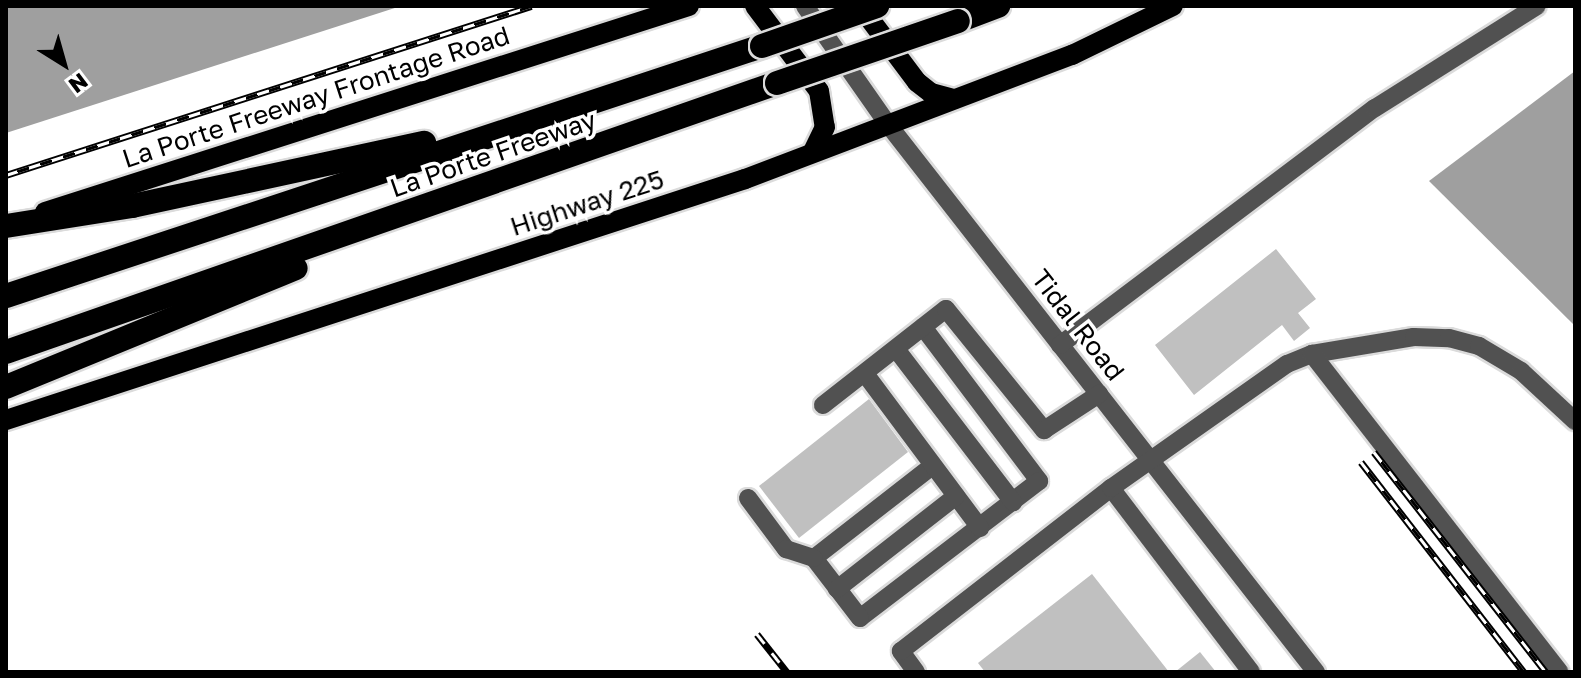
<!DOCTYPE html>
<html>
<head>
<meta charset="utf-8">
<style>
	body { margin:0 }
	#map { position:relative; width:1581px; height:678px; overflow:hidden; background:#fff; font-family:"Golos Text",sans-serif }
	div>[style] { position:absolute }
	[style*='--x'] { left:calc(var(--x)*1px); top:calc(var(--y)*1px); width:calc(var(--w)*1px); rotate:calc(var(--a)*1deg) }
	.water>* { inset:0; background:#9f9f9f }
	.building>* { inset:0; background:#c0c0c0 }
	.roads { filter:drop-shadow(2px 0 #dbdbdb) drop-shadow(-2px 0 #dbdbdb) drop-shadow(0 2px #dbdbdb) drop-shadow(0 -2px #dbdbdb) }
	.minor>* { height:18px; margin:-9px; padding:0 9px; transform-origin:9px; border-radius:9px; background:#515151 }
	.major>* { height:20px; margin:-10px; padding:0 10px; transform-origin:10px; border-radius:10px; background:#000 }
	.highway>* { height:24px; margin:-12px; padding:0 12px; transform-origin:12px; border-radius:12px; background:#000 }
	.rail>* { height:7px; margin-top:-3.5px; transform-origin:0; background:repeating-linear-gradient(90deg,#fff 0 12px,#000 0 24px); box-sizing:border-box; border-block:2px solid #000 }
	.bridges { filter:drop-shadow(2px 0 #dbdbdb) drop-shadow(-2px 0 #dbdbdb) drop-shadow(0 2px #dbdbdb) drop-shadow(0 -2px #dbdbdb) }
	.highway-bridge>* { height:24px; margin:-12px; padding:0 12px; transform-origin:12px; border-radius:12px; background:#000 }
	span { translate:-50% -50%; white-space:nowrap; text-align:center; line-height:1.15; -webkit-text-stroke:7px #fff; paint-order:stroke }
	.street-label { font-size:26px; color:#000 }
	.frame { position:absolute; inset:0; border:8px solid #000; pointer-events:none }
	.north { position:absolute; left:24px; top:24px; width:80px; height:80px; -webkit-text-stroke:6px #fff; paint-order:stroke; rotate:143deg; font-size:22px; font-weight:700; line-height:32px; text-align:center; color:#000 }
	.north::after { content:''; display:block; margin:auto; width:28px; height:36px; background:#000; clip-path:polygon(50% 0,100% 100%,50% 72%,0 100%) }
</style>
</head>
<body>
<div id="map">
	<div class="water">
		<i style="clip-path:polygon(6px 6px,401px 6px,6px 133px)"></i>
		<i style="clip-path:polygon(1575px 71px,1575px 326px,1429px 181px)"></i>
	</div>
	<div class="building">
		<i style="clip-path:polygon(1276px 249px,1316px 299px,1298px 313px,1310px 328px,1294px 341px,1282px 325px,1194px 395px,1155px 345px)"></i>
		<i style="clip-path:polygon(869px 399px,908px 452px,799px 538px,759px 486px)"></i>
		<i style="clip-path:polygon(1092px 574px,1169px 672px,985px 672px,978px 663px)"></i>
		<i style="clip-path:polygon(1200px 652px,1216px 672px,1175px 672px)"></i>
	</div>
	<div class="roads">
		<div class="minor">
			<i style="--x:805;--y:6;--w:143;--a:55"></i>
			<i style="--x:887;--y:123;--w:697;--a:52"></i>
			<i style="--x:923;--y:327;--w:193;--a:53"></i>
			<i style="--x:1039;--y:481;--w:225;--a:142.6"></i>
			<i style="--x:860;--y:618;--w:76;--a:-127.5"></i>
			<i style="--x:814;--y:558;--w:150;--a:-37.9"></i>
			<i style="--x:1060;--y:345;--w:394;--a:-37"></i>
			<i style="--x:1375;--y:108;--w:191;--a:-32.2"></i>
			<i style="--x:896;--y:349;--w:193;--a:52.6"></i>
			<i style="--x:1312;--y:354;--w:103;--a:-9.5"></i>
			<i style="--x:1414;--y:337;--w:35;--a:2"></i>
			<i style="--x:1449;--y:338;--w:31;--a:15"></i>
			<i style="--x:1479;--y:346;--w:49;--a:30.8"></i>
			<i style="--x:1521;--y:371;--w:74;--a:42.8"></i>
			<i style="--x:866;--y:375;--w:191;--a:53.3"></i>
			<i style="--x:823;--y:405;--w:156;--a:-38"></i>
			<i style="--x:946;--y:309;--w:156;--a:51"></i>
			<i style="--x:1044;--y:430;--w:66;--a:-33.2"></i>
			<i style="--x:1111;--y:488;--w:231;--a:52.7"></i>
			<i style="--x:748;--y:498;--w:64;--a:53.3"></i>
			<i style="--x:786;--y:549;--w:29;--a:18"></i>
			<i style="--x:837;--y:589;--w:151;--a:-38"></i>
			<i style="--x:916;--y:672;--w:26;--a:-126"></i>
			<i style="--x:901;--y:651;--w:266;--a:-37.8"></i>
			<i style="--x:1111;--y:488;--w:215;--a:-35.2"></i>
			<i style="--x:1287;--y:364;--w:27;--a:-22"></i>
			<i style="--x:1312;--y:354;--w:403;--a:52.1"></i>
		</div>
		<div class="major">
			<i style="--x:755;--y:6;--w:106;--a:53"></i>
			<i style="--x:819;--y:91;--w:36;--a:81"></i>
			<i style="--x:825;--y:127;--w:28;--a:116"></i>
			<i style="--x:860;--y:6;--w:95;--a:53.1"></i>
			<i style="--x:917;--y:82;--w:18;--a:38"></i>
			<i style="--x:931;--y:93;--w:24;--a:15"></i>
			<i style="--x:45;--y:212;--w:676;--a:-17.74"></i>
			<i style="--x:6;--y:420;--w:777;--a:-18.06"></i>
			<i style="--x:745;--y:179;--w:350;--a:-20.8"></i>
			<i style="--x:1072;--y:55;--w:112;--a:-25.9"></i>
		</div>
		<div class="highway">
			<i style="--x:958;--y:21;--w:43;--a:-20.6"></i>
			<i style="--x:6;--y:226;--w:128;--a:-9"></i>
			<i style="--x:132;--y:206;--w:299;--a:-12.2"></i>
			<i style="--x:6;--y:296;--w:796;--a:-18.3"></i>
			<i style="--x:6;--y:352;--w:817;--a:-19.23"></i>
			<i style="--x:6;--y:387;--w:313;--a:-22.3"></i>
		</div>
	</div>
	<div class="rail">
		<i style="--x:6;--y:175;--w:552;--a:-17.84"></i>
		<i style="--x:1374;--y:452;--w:279;--a:52"></i>
		<i style="--x:1361;--y:462;--w:266;--a:52.2"></i>
		<i style="--x:757;--y:634;--w:48;--a:51.7"></i>
	</div>
	<div class="bridges">
		<div class="highway-bridge">
			<i style="--x:762;--y:46;--w:122;--a:-19.2"></i>
			<i style="--x:777;--y:83;--w:191;--a:-18.9"></i>
		</div>
	</div>
	<div class="street-label">
		<span style="left:316px;top:97px;rotate:-18deg">La Porte Freeway Frontage Road</span>
		<span style="left:493px;top:154px;rotate:-19deg">La Porte Freeway</span>
		<span style="left:587px;top:203px;rotate:-18deg">Highway 225</span>
		<span style="left:1078px;top:325px;rotate:52deg">Tidal Road</span>
	</div>
	<div class="frame"></div>
	<div class="north">N</div>
</div>
</body>
</html>
